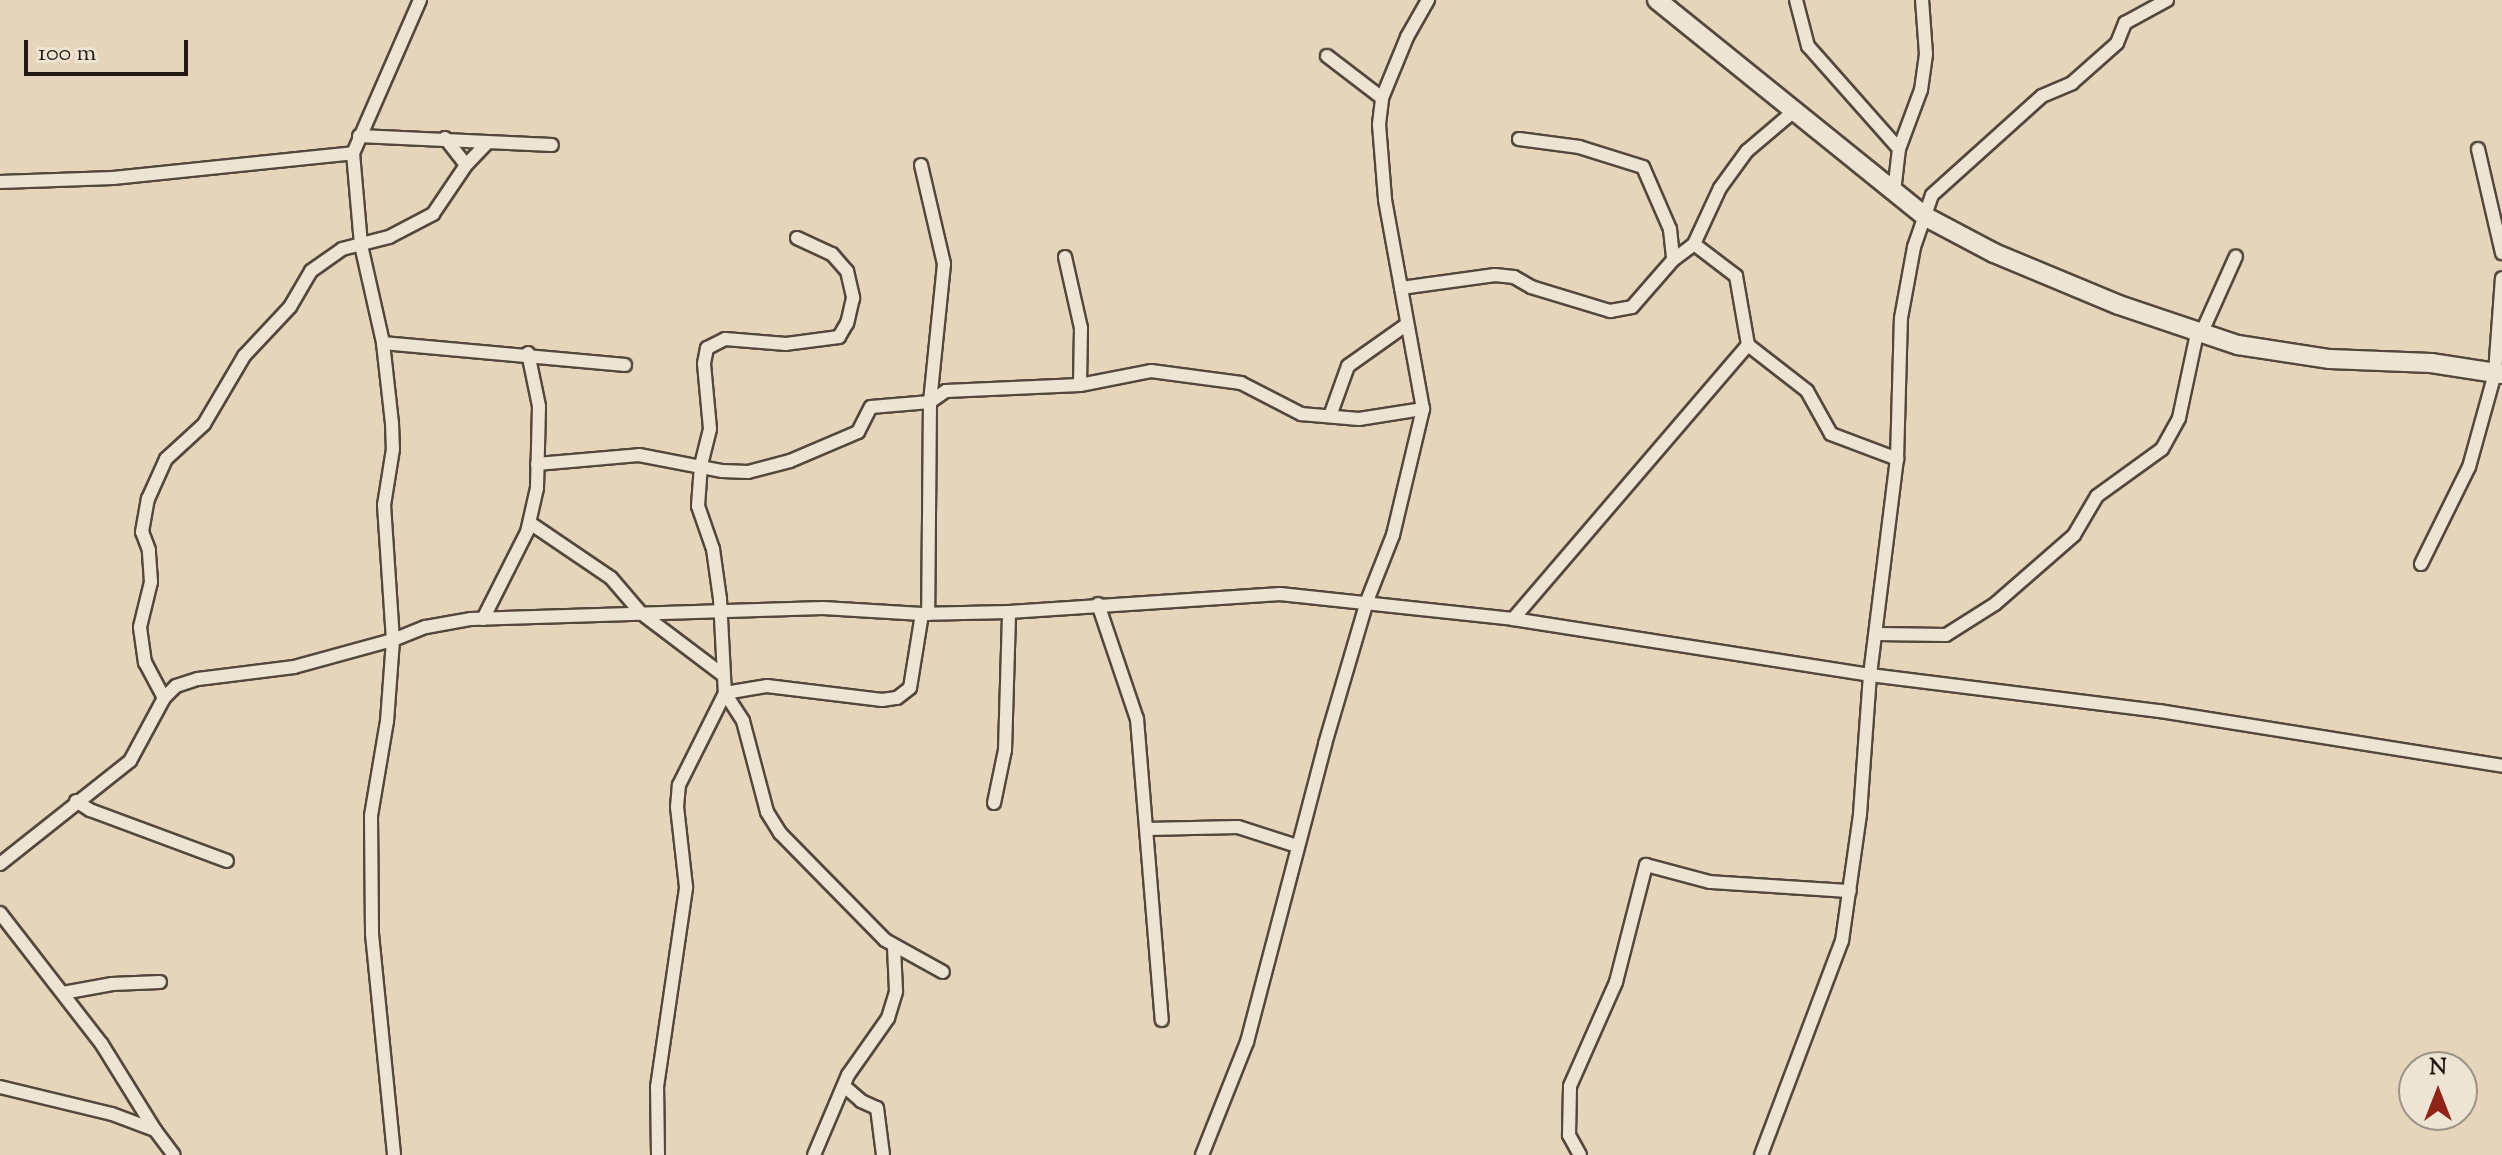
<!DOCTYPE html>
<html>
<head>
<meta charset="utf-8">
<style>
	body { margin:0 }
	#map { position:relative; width:2502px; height:1155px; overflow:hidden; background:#e4d5bb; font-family:"Sorts Mill Goudy",serif }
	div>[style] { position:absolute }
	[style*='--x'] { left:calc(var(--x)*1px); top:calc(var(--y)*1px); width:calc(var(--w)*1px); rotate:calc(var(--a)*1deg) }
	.roads { filter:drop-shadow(2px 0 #54473c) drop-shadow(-2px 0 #54473c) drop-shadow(0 2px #54473c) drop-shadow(0 -2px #54473c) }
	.street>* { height:12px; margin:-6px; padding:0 6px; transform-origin:6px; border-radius:6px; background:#ede4d3 }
	.secondary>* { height:18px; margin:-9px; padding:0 9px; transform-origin:9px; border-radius:9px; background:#ede4d3 }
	span { translate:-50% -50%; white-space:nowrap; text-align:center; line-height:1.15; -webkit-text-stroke:7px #ede4d3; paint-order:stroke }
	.north { position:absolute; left:2398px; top:1051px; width:80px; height:80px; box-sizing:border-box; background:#ede4d3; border:2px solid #9d9286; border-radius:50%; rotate:0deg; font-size:22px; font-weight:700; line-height:32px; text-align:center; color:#241812 }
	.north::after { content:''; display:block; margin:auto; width:28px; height:36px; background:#8f2418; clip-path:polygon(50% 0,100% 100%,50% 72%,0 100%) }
	.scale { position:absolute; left:24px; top:40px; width:164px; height:36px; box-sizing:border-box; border:4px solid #241812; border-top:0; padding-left:10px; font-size:24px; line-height:28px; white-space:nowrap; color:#241812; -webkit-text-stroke:6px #ede4d3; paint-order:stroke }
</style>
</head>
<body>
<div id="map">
	<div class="roads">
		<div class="street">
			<i style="--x:420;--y:0;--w:167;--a:113.6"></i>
			<i style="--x:353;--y:153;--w:92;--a:85"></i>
			<i style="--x:361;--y:245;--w:100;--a:77.3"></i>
			<i style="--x:383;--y:343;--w:81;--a:83.6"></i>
			<i style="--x:392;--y:423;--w:26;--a:88"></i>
			<i style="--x:393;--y:449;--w:57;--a:99.1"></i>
			<i style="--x:384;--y:505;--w:135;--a:86.2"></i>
			<i style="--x:393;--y:640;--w:35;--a:-22"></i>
			<i style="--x:426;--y:627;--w:46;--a:-10.1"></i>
			<i style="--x:471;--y:619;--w:352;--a:-1.8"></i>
			<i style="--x:823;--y:608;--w:99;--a:3.5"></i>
			<i style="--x:922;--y:614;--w:87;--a:-1.3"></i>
			<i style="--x:1009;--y:612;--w:272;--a:-3.8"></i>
			<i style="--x:1280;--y:594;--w:234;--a:6.1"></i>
			<i style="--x:1513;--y:619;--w:361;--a:8.9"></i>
			<i style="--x:1870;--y:675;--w:292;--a:7.1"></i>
			<i style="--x:2160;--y:711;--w:346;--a:9.1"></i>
			<i style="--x:1796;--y:0;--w:48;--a:75.4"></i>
			<i style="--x:1808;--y:46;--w:137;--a:48.5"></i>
			<i style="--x:1327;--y:56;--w:69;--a:37.4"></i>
			<i style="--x:359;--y:136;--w:193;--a:2.7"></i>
			<i style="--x:445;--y:138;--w:34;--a:52"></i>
			<i style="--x:1519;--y:139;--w:61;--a:7.6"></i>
			<i style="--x:1579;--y:147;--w:67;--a:17.4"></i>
			<i style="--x:1643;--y:167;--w:68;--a:66.5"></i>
			<i style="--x:1670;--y:229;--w:31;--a:84"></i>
			<i style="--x:2478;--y:149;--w:107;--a:77"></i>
			<i style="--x:921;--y:165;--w:102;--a:76.9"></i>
			<i style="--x:944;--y:264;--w:139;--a:95.8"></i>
			<i style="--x:930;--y:402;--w:212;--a:90.5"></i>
			<i style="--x:0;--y:182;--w:113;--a:-2"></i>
			<i style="--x:113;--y:178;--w:241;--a:-5.9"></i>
			<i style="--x:1894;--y:192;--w:43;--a:-83.4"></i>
			<i style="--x:1899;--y:149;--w:63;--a:-69.6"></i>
			<i style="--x:1921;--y:90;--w:36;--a:-82"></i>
			<i style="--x:1926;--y:54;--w:54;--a:-94.2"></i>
			<i style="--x:797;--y:238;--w:38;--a:25"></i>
			<i style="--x:832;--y:254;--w:23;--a:49"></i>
			<i style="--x:847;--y:271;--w:28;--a:77"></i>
			<i style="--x:853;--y:298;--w:26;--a:103"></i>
			<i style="--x:847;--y:323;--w:16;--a:120"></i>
			<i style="--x:839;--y:337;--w:53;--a:172.5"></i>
			<i style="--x:786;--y:344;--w:61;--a:-175.3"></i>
			<i style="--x:725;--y:339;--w:20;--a:153"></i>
			<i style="--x:707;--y:348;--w:16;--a:101"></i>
			<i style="--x:704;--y:364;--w:65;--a:84.7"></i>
			<i style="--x:710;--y:429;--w:37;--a:104"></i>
			<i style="--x:701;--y:465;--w:41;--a:94.2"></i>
			<i style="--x:698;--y:506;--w:46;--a:70.8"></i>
			<i style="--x:713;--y:549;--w:50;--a:82"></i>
			<i style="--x:720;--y:599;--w:94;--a:87"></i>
			<i style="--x:725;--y:693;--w:33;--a:57"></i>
			<i style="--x:743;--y:721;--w:94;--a:75.2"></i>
			<i style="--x:767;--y:812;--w:25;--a:58"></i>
			<i style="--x:780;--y:833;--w:150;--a:45.5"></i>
			<i style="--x:885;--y:940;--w:66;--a:28.9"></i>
			<i style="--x:1694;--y:244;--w:53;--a:37.3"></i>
			<i style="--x:1736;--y:276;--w:70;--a:80.1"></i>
			<i style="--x:1748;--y:345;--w:75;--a:37.9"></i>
			<i style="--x:1807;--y:391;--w:49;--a:60.8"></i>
			<i style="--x:1831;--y:434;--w:71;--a:20.7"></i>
			<i style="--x:1065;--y:257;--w:73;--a:77.3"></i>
			<i style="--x:1081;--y:328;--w:57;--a:91"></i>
			<i style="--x:1401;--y:288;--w:95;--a:-7.9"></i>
			<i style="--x:1495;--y:275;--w:19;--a:6"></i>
			<i style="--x:1514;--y:277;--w:20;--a:30"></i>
			<i style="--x:1531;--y:287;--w:83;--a:16.9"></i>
			<i style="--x:1610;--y:311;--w:22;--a:-10"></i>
			<i style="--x:1632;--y:307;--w:62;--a:-48.9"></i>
			<i style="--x:1673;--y:260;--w:26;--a:-37"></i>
			<i style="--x:1694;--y:244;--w:62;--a:-65.1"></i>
			<i style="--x:1720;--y:188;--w:46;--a:-53.9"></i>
			<i style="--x:1747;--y:151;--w:60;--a:-40.3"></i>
			<i style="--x:383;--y:343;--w:243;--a:5.2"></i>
			<i style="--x:1330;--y:416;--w:53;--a:-70.2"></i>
			<i style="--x:1348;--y:366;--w:72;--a:-35.4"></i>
			<i style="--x:537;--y:464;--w:102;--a:-5"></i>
			<i style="--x:639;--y:455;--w:85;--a:10.9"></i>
			<i style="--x:722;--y:471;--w:26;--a:2"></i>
			<i style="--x:748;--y:472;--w:43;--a:-14.7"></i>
			<i style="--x:790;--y:461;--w:74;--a:-23.1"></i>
			<i style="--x:858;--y:432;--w:28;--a:-63"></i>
			<i style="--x:871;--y:407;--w:59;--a:-4.8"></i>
			<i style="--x:930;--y:402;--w:19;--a:-35"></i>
			<i style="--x:946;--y:391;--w:134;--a:-2.6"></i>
			<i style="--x:1080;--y:385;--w:72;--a:-11.2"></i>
			<i style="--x:1151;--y:371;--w:91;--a:7.6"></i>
			<i style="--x:1241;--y:383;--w:68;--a:27.3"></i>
			<i style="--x:1301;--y:414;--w:58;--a:4.9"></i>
			<i style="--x:1359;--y:419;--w:65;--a:-8.9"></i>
			<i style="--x:530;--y:523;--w:98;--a:34.2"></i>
			<i style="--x:611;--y:578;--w:46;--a:49.4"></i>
			<i style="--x:641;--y:613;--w:103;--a:37.1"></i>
			<i style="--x:2421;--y:564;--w:108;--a:-63.7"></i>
			<i style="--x:2469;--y:467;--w:98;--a:-74.5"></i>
			<i style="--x:2495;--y:373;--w:95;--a:-85.8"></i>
			<i style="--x:1098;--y:604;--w:121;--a:71.3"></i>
			<i style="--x:1137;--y:719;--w:302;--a:85.3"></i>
			<i style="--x:483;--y:619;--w:97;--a:-63.2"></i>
			<i style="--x:527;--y:532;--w:45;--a:-77.2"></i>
			<i style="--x:537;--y:488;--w:82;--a:-88.6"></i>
			<i style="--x:539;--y:406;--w:54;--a:-101.7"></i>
			<i style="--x:1513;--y:619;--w:361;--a:-49.4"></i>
			<i style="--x:1878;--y:634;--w:68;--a:0.8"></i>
			<i style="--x:1946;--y:635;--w:58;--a:-32.3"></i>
			<i style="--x:1995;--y:604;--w:105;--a:-41.1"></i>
			<i style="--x:2074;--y:535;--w:45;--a:-59.5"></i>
			<i style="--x:2097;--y:496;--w:80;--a:-35.9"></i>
			<i style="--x:2162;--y:449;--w:35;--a:-61"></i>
			<i style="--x:2179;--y:418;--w:87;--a:-78"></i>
			<i style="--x:2197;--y:333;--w:4;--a:14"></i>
			<i style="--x:2201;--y:334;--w:85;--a:-65.8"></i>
			<i style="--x:725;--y:693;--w:43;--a:-9.5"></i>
			<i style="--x:767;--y:686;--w:116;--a:6.9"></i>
			<i style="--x:882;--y:700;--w:15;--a:-8"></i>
			<i style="--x:897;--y:698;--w:16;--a:-38"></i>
			<i style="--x:910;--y:688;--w:75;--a:-80.8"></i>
			<i style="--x:164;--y:698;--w:40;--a:-118"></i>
			<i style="--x:145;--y:663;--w:36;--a:-98"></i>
			<i style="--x:140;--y:627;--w:46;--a:-76.3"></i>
			<i style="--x:151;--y:582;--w:32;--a:-94"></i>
			<i style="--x:149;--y:550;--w:19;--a:-111"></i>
			<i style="--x:142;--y:532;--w:34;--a:-80"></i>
			<i style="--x:148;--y:499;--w:44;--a:-65.8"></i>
			<i style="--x:166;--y:459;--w:52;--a:-42.6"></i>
			<i style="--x:204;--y:424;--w:79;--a:-59.5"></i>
			<i style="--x:244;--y:356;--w:67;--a:-46.8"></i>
			<i style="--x:290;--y:307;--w:42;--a:-59.7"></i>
			<i style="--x:311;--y:271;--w:38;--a:-35"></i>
			<i style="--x:342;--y:249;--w:49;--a:-14.3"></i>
			<i style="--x:389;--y:237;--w:50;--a:-27.6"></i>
			<i style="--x:433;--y:214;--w:59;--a:-56"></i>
			<i style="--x:466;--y:165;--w:30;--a:-46"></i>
			<i style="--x:76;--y:801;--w:17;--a:33"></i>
			<i style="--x:90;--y:810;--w:146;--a:20.4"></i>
			<i style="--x:994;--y:803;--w:54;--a:-78.3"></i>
			<i style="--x:1005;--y:750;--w:138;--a:-88.3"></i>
			<i style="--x:1147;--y:829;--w:91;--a:-1.3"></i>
			<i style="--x:1238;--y:827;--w:62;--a:17.9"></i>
			<i style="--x:0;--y:864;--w:166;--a:-38.4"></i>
			<i style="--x:130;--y:761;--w:72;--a:-61.6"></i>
			<i style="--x:164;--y:698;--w:17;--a:-45"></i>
			<i style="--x:176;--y:686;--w:23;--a:-18"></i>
			<i style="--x:198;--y:679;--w:97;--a:-7.1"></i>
			<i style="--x:294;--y:667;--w:103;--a:-15.3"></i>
			<i style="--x:393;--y:640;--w:81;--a:94.2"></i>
			<i style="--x:387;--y:721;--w:96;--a:99.6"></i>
			<i style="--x:371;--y:816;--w:118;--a:89.5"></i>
			<i style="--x:372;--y:934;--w:222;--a:84.3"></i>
			<i style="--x:0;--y:913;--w:165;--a:52.2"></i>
			<i style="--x:101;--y:1043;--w:102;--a:58.2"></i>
			<i style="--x:63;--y:993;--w:50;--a:-10.4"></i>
			<i style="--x:112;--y:984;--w:48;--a:-2.4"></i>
			<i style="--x:844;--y:1086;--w:23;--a:41"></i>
			<i style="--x:861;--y:1101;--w:17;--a:24"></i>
			<i style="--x:877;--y:1108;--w:47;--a:82.7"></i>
			<i style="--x:0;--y:1087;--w:115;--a:13.6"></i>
			<i style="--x:112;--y:1114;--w:46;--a:20.4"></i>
			<i style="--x:155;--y:1130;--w:31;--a:53"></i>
			<i style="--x:658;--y:1155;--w:68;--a:-90.8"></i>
			<i style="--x:657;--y:1087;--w:202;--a:-81.7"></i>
			<i style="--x:686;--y:887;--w:81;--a:-96.4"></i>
			<i style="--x:677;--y:807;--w:22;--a:-85"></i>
			<i style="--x:679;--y:785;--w:103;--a:-63.4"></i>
			<i style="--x:814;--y:1155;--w:87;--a:-67"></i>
			<i style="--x:848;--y:1075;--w:70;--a:-54.9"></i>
			<i style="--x:888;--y:1018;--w:28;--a:-73"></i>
			<i style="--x:896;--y:991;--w:44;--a:-92.6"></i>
			<i style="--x:1202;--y:1155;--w:122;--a:-68.3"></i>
			<i style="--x:1247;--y:1042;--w:308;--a:-75.3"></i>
			<i style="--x:1325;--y:744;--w:149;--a:-73.6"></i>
			<i style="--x:1367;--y:601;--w:71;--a:-68.5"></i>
			<i style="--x:1393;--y:535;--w:130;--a:-76.6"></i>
			<i style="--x:1423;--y:409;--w:213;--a:-100.3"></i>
			<i style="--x:1385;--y:199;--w:75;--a:-94.6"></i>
			<i style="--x:1379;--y:124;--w:26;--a:-83"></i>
			<i style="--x:1382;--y:98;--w:66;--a:-67.7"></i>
			<i style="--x:1407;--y:37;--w:43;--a:-60.4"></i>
			<i style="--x:1580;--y:1155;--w:23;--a:-119"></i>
			<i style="--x:1569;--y:1135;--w:49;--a:-88.8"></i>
			<i style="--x:1570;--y:1086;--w:114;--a:-66.1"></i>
			<i style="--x:1616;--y:982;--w:121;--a:-75.6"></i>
			<i style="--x:1646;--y:865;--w:66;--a:14.9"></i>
			<i style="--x:1710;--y:882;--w:140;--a:3.7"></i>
			<i style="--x:1761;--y:1155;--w:229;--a:-69.3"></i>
			<i style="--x:1842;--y:941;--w:128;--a:-81.9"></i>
			<i style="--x:1860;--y:814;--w:139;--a:-85.9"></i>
			<i style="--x:1870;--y:675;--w:218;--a:-82.9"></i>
			<i style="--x:1897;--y:459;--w:141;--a:-88.4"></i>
			<i style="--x:1901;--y:318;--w:72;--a:-79.6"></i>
			<i style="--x:1914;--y:247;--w:55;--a:-70.9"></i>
			<i style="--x:1932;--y:195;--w:148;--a:-42"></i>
			<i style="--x:2042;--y:96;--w:33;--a:-23"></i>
			<i style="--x:2072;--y:83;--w:60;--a:-41.6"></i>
			<i style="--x:2117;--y:43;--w:22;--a:-68"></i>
			<i style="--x:2125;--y:23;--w:48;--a:-28.7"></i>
		</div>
		<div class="secondary">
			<i style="--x:1657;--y:0;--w:346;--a:38.9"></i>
			<i style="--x:1926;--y:217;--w:77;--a:27.9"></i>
			<i style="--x:1994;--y:253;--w:135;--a:22.6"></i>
			<i style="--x:2119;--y:305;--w:126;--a:18.6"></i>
			<i style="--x:2238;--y:345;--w:93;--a:8.7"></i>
			<i style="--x:2330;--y:359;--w:101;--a:2.3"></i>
			<i style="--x:2431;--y:363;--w:72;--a:8.8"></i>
		</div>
	</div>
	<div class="north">N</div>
	<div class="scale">100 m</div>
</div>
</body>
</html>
